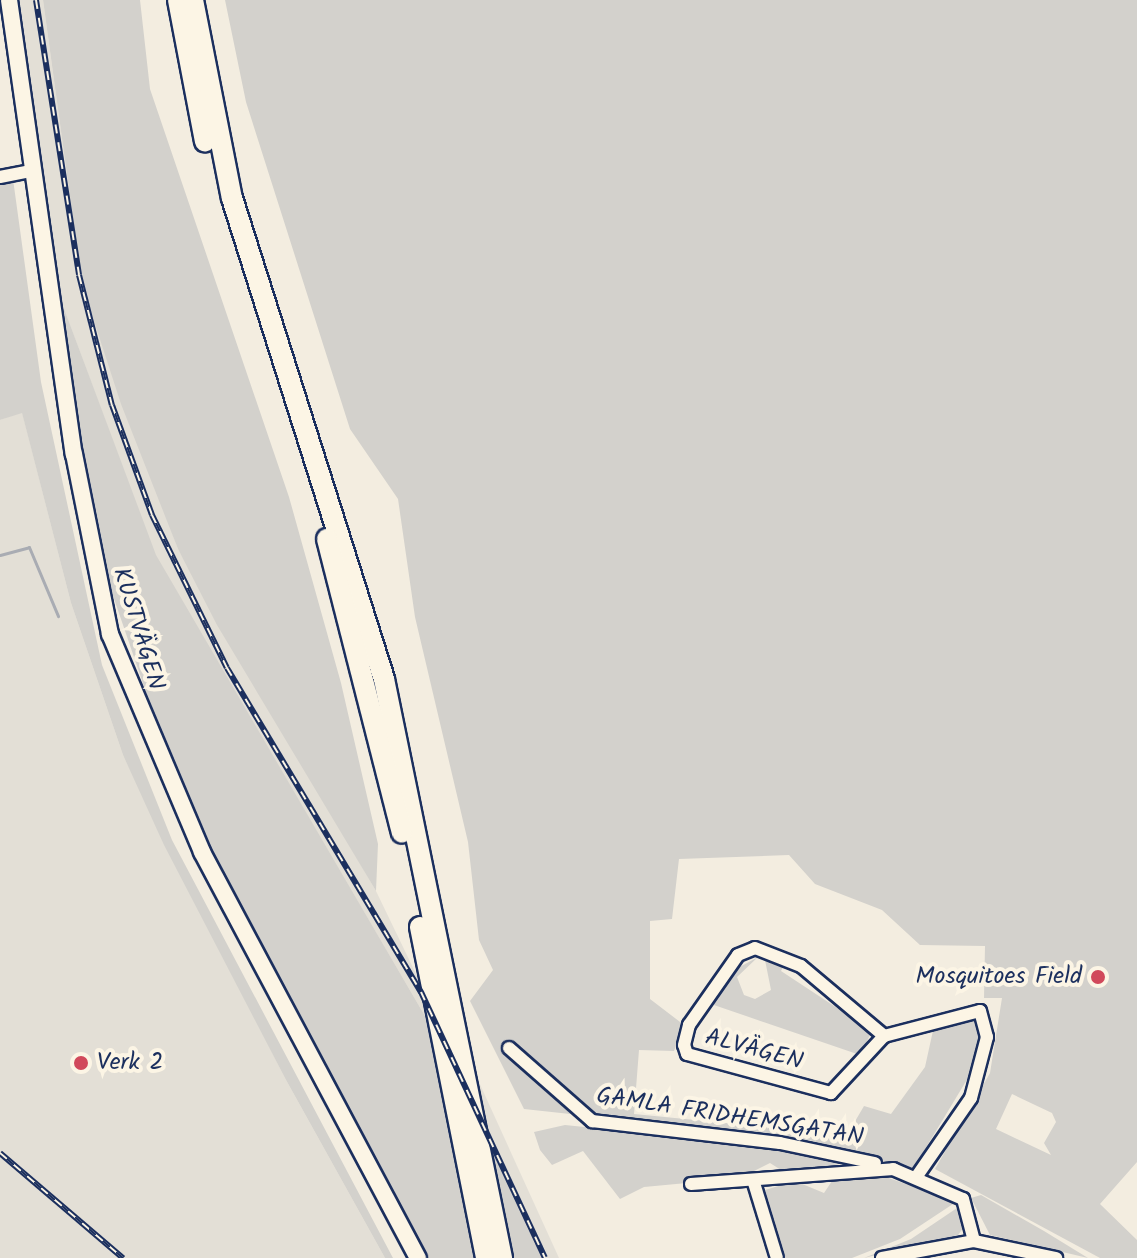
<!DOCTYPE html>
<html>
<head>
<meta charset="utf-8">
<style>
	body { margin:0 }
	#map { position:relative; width:1137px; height:1258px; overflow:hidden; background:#f3ede0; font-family:Kalam,sans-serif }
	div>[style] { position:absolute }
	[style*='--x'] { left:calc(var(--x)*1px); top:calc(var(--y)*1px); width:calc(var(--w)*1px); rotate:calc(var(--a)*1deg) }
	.built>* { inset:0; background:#e3dfd6 }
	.green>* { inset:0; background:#d3d1cc }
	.stream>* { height:3px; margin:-1.5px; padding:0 1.5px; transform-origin:1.5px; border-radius:1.5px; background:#a9acb3 }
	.roads { filter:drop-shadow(2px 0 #1b2f5e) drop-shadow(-2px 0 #1b2f5e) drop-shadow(0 2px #1b2f5e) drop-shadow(0 -2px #1b2f5e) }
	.minor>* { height:12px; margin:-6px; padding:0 6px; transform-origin:6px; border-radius:6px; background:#fcf5e5 }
	.major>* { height:16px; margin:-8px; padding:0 8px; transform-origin:8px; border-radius:8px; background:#fcf5e5 }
	.highway>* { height:20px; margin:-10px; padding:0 10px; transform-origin:10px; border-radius:10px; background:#fcf5e5 }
	.rail>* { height:6px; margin-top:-3px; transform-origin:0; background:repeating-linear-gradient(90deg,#fcf5e5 0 9px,#1b2f5e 0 18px); box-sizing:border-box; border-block:2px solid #1b2f5e }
	.dots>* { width:22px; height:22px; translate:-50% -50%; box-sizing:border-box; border:4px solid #fcf5e5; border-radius:50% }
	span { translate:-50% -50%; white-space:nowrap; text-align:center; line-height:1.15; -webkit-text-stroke:8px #fcf5e5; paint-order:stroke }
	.street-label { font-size:24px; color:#1b2f5e }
	.poi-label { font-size:24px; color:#1b2f5e }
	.right { translate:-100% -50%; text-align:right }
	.left { translate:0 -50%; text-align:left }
</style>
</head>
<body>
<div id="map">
	<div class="built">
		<i style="clip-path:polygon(15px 0,43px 0,82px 284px,178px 549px,376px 891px,417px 976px,425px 1016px,155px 555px,56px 287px)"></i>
		<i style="clip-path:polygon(22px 412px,71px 603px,123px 755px,286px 1080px,385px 1258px,0 1258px,0 420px)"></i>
		<i style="clip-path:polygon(468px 1058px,559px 1258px,543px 1258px,476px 1104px)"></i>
	</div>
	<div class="green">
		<i style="clip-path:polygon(43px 0,140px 0,150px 89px,289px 497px,341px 683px,378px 844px,376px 891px,217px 625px,178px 549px,121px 404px,82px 284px)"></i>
		<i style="clip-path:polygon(evenodd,225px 0,1137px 0,1137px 1162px,1100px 1204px,1137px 1240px,1137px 1258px,1100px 1258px,935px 1169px,990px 1073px,1002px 998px,984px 998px,985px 946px,920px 945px,882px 910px,815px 884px,789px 855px,679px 859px,672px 919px,650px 921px,650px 999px,684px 1025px,674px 1051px,639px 1050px,634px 1114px,847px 1135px,864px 1106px,891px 1114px,925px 1067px,934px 1026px,974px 1019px,981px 1029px,974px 1068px,913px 1169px,809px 1140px,524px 1109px,470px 1001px,493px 970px,479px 940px,468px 842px,415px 617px,398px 499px,350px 429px,246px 102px,225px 0,1012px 1094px,1052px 1113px,1056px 1122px,1044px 1143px,1051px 1155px,996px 1129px,1012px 1094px)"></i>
		<i style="clip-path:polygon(13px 179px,41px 382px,102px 665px,172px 840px,393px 1258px,385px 1258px,286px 1080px,164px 845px,123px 755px,71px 603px,22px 413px,0 420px,0 182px)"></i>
		<i style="clip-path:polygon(56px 287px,156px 555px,425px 1016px,479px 1258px,429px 1258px,210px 848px,163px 742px,96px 546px)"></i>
		<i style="clip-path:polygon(758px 957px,737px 977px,744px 995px,755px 999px,771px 990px,765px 960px,784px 965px,781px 971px,872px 1031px,860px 1055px,711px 1004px,736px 969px)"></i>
		<i style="clip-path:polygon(476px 1104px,543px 1258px,507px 1258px)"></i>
		<i style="clip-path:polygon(565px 1125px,807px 1150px,848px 1162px,789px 1175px,770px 1163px,740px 1178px,644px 1187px,620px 1199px,583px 1151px,552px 1165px,540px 1150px,534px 1132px)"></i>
		<i style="clip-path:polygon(872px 1172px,956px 1202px,900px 1239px,852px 1258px,786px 1258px,765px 1190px,795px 1181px,824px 1193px,836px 1175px)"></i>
		<i style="clip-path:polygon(981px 1195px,1044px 1231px,1088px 1258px,990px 1235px,971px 1198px)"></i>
		<i style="clip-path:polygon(960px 1206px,967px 1223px,958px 1235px,864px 1258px,911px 1239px)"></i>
	</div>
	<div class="stream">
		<i style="--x:0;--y:555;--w:30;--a:-15"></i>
		<i style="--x:29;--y:547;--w:75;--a:67.2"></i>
	</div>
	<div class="roads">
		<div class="minor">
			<i style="--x:0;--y:177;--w:33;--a:-11"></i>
			<i style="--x:884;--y:1036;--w:78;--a:132.9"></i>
			<i style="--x:831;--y:1093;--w:149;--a:-164.8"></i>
			<i style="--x:687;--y:1054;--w:9;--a:-108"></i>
			<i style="--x:684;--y:1045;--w:21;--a:-76"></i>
			<i style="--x:689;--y:1025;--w:85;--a:-55"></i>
			<i style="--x:738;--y:955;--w:18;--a:-22"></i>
			<i style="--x:755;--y:948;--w:49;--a:21.4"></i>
			<i style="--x:801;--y:966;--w:109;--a:40.1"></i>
			<i style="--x:884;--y:1036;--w:99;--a:-14.6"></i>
			<i style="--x:980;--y:1011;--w:27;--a:75"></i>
			<i style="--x:987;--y:1037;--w:63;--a:104.7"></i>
			<i style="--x:971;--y:1098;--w:95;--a:124.7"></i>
			<i style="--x:509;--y:1048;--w:111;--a:41.3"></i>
			<i style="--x:592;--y:1121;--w:189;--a:6.7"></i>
			<i style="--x:780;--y:1143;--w:97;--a:11.9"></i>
			<i style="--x:754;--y:1183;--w:78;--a:73"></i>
			<i style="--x:691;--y:1184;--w:203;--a:-4.2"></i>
			<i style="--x:893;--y:1169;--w:76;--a:23.2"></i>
			<i style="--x:963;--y:1199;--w:43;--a:75.3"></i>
			<i style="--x:882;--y:1258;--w:94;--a:-10.5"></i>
			<i style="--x:974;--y:1241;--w:84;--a:11.7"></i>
		</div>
		<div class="major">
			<i style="--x:9;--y:0;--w:459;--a:81.9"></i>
			<i style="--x:74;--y:454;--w:184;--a:78.7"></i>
			<i style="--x:110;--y:634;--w:237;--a:67.1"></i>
			<i style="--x:202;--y:852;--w:460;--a:62"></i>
		</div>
		<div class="highway">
			<i style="--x:178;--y:0;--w:144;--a:79.2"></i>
			<i style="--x:193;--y:0;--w:202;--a:78.9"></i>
			<i style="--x:232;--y:198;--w:504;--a:72.46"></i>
			<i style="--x:384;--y:679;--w:591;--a:78.48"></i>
			<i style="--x:327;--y:539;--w:303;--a:75.7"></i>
			<i style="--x:420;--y:927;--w:338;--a:78.7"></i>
		</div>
	</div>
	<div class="rail">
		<i style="--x:36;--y:0;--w:278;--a:81.1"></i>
		<i style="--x:79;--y:275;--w:134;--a:75.8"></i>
		<i style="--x:112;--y:405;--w:117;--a:70"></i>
		<i style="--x:152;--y:515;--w:170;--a:63.9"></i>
		<i style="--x:227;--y:668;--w:378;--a:59.1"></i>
		<i style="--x:421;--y:992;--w:293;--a:65"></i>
		<i style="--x:0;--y:1153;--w:162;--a:40.5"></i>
	</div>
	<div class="dots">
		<i style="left:1098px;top:977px;background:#d1495b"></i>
		<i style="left:81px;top:1063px;background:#d1495b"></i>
	</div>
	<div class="street-label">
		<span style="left:138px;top:629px;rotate:73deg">KUSTVÄGEN</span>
		<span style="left:754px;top:1050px;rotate:15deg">ALVÄGEN</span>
		<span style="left:730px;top:1117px;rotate:9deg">GAMLA FRIDHEMSGATAN</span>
	</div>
	<div class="poi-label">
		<span class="right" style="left:1082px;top:977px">Mosquitoes Field</span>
		<span class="left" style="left:97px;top:1063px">Verk 2</span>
	</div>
</div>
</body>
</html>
